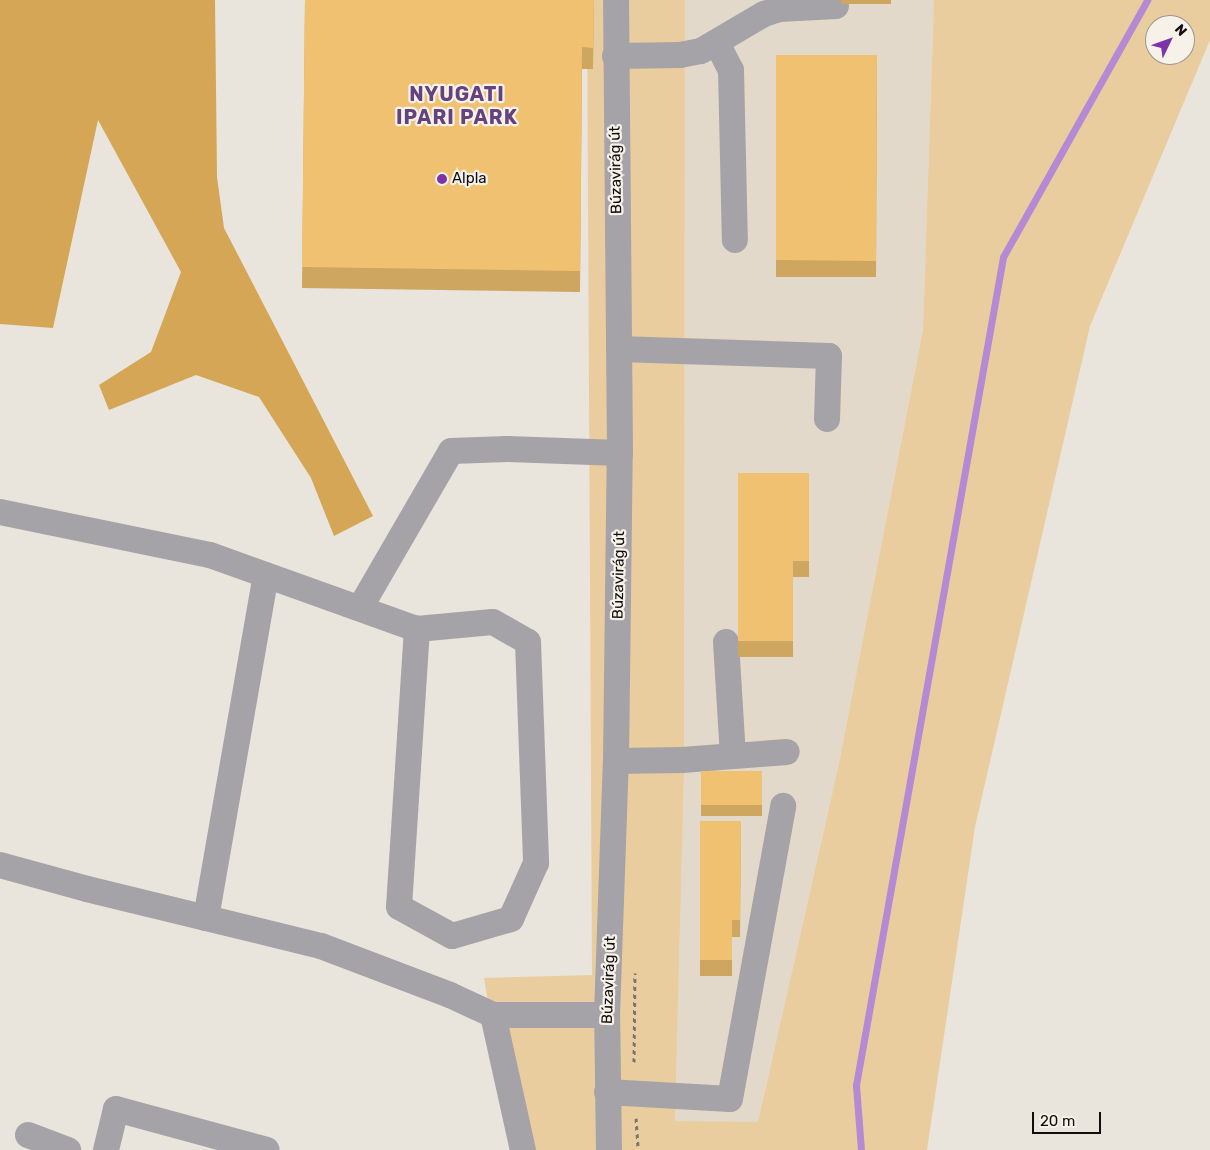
<!DOCTYPE html>
<html>
<head>
<meta charset="utf-8">
<style>
	body { margin:0 }
	#map { position:relative; width:1210px; height:1150px; overflow:hidden; background:#e9e4dc; font-family:Rubik,sans-serif }
	div>[style] { position:absolute }
	[style*='--x'] { left:calc(var(--x)*1px); top:calc(var(--y)*1px); width:calc(var(--w)*1px); rotate:calc(var(--a)*1deg) }
	.built>* { inset:0; background:#e2d9ca }
	.green>* { inset:0; background:#eacd9e }
	.forest>* { inset:0; background:#d4a655 }
	.stream>* { height:7px; margin:-3.5px; padding:0 3.5px; transform-origin:3.5px; border-radius:3.5px; background:#b38ad3 }
	.path>* { height:3px; margin-top:-1.5px; transform-origin:0; background:repeating-linear-gradient(90deg,#787570 0 4px,transparent 0 8px) }
	.minor>* { height:26px; margin:-13px; padding:0 13px; transform-origin:13px; border-radius:13px; background:#a5a3a7 }
	.wall>* { inset:0; background:#cea660 }
	.building>* { inset:0; background:#f0c170 }
	.dots>* { width:14px; height:14px; translate:-50% -50%; box-sizing:border-box; border:2px solid #f6f1e9; border-radius:50% }
	span { translate:-50% -50%; white-space:nowrap; text-align:center; line-height:1.15; -webkit-text-stroke:4.5px #f6f1e9; paint-order:stroke }
	.street-label { font-size:15px; color:#100e0c }
	.poi-label { font-size:15px; color:#100e0c }
	.left { translate:0 -50%; text-align:left }
	.district-label { font-size:20px; color:#64427d; font-weight:700; letter-spacing:1px }
	.north { position:absolute; left:1145px; top:15px; width:50px; height:50px; box-sizing:border-box; background:#f6f1e9; border:1px solid #9a9691; border-radius:50%; rotate:48deg; font-size:14px; font-weight:700; line-height:20px; text-align:center; color:#100e0c }
	.north::after { content:''; display:block; margin:auto; width:18px; height:22px; background:#7c34a7; clip-path:polygon(50% 0,100% 100%,50% 72%,0 100%) }
	.scale { position:absolute; left:1032px; top:1112px; width:69px; height:22px; box-sizing:border-box; border:2px solid #100e0c; border-top:0; padding-left:6px; font-size:15px; line-height:18px; white-space:nowrap; color:#100e0c; -webkit-text-stroke:4px #f6f1e9; paint-order:stroke }
</style>
</head>
<body>
<div id="map">
	<div class="built">
		<i style="clip-path:polygon(685px 0,934px 0,923px 330px,838px 768px,758px 1122px,675px 1122px,684px 776px)"></i>
	</div>
	<div class="green">
		<i style="clip-path:polygon(evenodd,587px 0,685px 0,684px 776px,675px 1121px,758px 1122px,838px 768px,923px 330px,934px 0,1210px 0,1210px 40px,1090px 326px,975px 827px,927px 1150px,513px 1150px,484px 978px,592px 975px,587px 0,1155px 25px,1185px 25px,1185px 55px,1155px 55px,1155px 25px)"></i>
	</div>
	<div class="forest">
		<i style="clip-path:polygon(0 0,215px 0,217px 177px,224px 228px,373px 516px,334px 536px,311px 478px,259px 397px,196px 375px,109px 410px,99px 385px,151px 352px,181px 272px,98px 120px,53px 328px,0 324px)"></i>
	</div>
	<div class="stream">
		<i style="--x:861;--y:1150;--w:65;--a:-94.4"></i>
		<i style="--x:856;--y:1085;--w:841;--a:-79.93"></i>
		<i style="--x:1003;--y:257;--w:295;--a:-60.7"></i>
	</div>
	<div class="path">
		<i style="--x:634;--y:1062;--w:89;--a:-89.4"></i>
		<i style="--x:636;--y:1118;--w:32;--a:86"></i>
	</div>
	<div class="minor">
		<i style="--x:717;--y:43;--w:30;--a:63"></i>
		<i style="--x:731;--y:70;--w:170;--a:88.7"></i>
		<i style="--x:615;--y:56;--w:65;--a:-0.9"></i>
		<i style="--x:680;--y:55;--w:21;--a:-11"></i>
		<i style="--x:701;--y:51;--w:73;--a:-30.4"></i>
		<i style="--x:764;--y:14;--w:16;--a:-18"></i>
		<i style="--x:779;--y:9;--w:57;--a:-3"></i>
		<i style="--x:619;--y:349;--w:210;--a:1.9"></i>
		<i style="--x:829;--y:356;--w:63;--a:91.8"></i>
		<i style="--x:0;--y:512;--w:214;--a:11.6"></i>
		<i style="--x:210;--y:555;--w:220;--a:19.7"></i>
		<i style="--x:417;--y:629;--w:76;--a:-5.3"></i>
		<i style="--x:493;--y:622;--w:40;--a:29.7"></i>
		<i style="--x:528;--y:642;--w:221;--a:87.9"></i>
		<i style="--x:536;--y:863;--w:61;--a:114.1"></i>
		<i style="--x:511;--y:919;--w:61;--a:163.9"></i>
		<i style="--x:452;--y:936;--w:60;--a:-151.3"></i>
		<i style="--x:399;--y:907;--w:279;--a:-86.3"></i>
		<i style="--x:360;--y:608;--w:181;--a:-59.9"></i>
		<i style="--x:451;--y:451;--w:56;--a:-2"></i>
		<i style="--x:507;--y:449;--w:113;--a:2"></i>
		<i style="--x:726;--y:642;--w:114;--a:86.5"></i>
		<i style="--x:616;--y:761;--w:66;--a:-0.9"></i>
		<i style="--x:682;--y:760;--w:105;--a:-4.4"></i>
		<i style="--x:0;--y:865;--w:90;--a:15.4"></i>
		<i style="--x:87;--y:889;--w:241;--a:13.7"></i>
		<i style="--x:321;--y:946;--w:138;--a:20.8"></i>
		<i style="--x:450;--y:995;--w:47;--a:24.9"></i>
		<i style="--x:493;--y:1015;--w:114;--a:0"></i>
		<i style="--x:206;--y:918;--w:348;--a:-80.1"></i>
		<i style="--x:493;--y:1015;--w:138;--a:77.5"></i>
		<i style="--x:607;--y:1092;--w:123;--a:3.3"></i>
		<i style="--x:730;--y:1099;--w:298;--a:-79.7"></i>
		<i style="--x:28;--y:1135;--w:43;--a:20.6"></i>
		<i style="--x:106;--y:1150;--w:42;--a:-76.3"></i>
		<i style="--x:116;--y:1109;--w:156;--a:15.2"></i>
		<i style="--x:609;--y:1150;--w:135;--a:-90.8"></i>
		<i style="--x:607;--y:1015;--w:254;--a:-88"></i>
		<i style="--x:616;--y:761;--w:308;--a:-89.3"></i>
		<i style="--x:620;--y:453;--w:453;--a:-90.5"></i>
	</div>
	<div class="wall">
		<i style="clip-path:polygon(305px 0,594px 0,593px 69px,582px 69px,580px 292px,302px 288px)"></i>
		<i style="clip-path:polygon(841px 0,891px 0,891px 4px,841px 4px)"></i>
		<i style="clip-path:polygon(776px 55px,877px 55px,876px 277px,776px 277px)"></i>
		<i style="clip-path:polygon(738px 473px,809px 473px,809px 577px,793px 577px,793px 657px,738px 657px)"></i>
		<i style="clip-path:polygon(701px 771px,762px 771px,762px 816px,701px 816px)"></i>
		<i style="clip-path:polygon(700px 821px,741px 821px,740px 937px,732px 937px,732px 976px,700px 976px)"></i>
	</div>
	<div class="building">
		<i style="clip-path:polygon(305px 0,594px 0,593px 48px,582px 47px,580px 271px,302px 267px)"></i>
		<i style="clip-path:polygon(776px 55px,877px 55px,876px 261px,776px 260px)"></i>
		<i style="clip-path:polygon(738px 473px,809px 473px,809px 561px,793px 561px,793px 641px,738px 641px)"></i>
		<i style="clip-path:polygon(701px 771px,762px 771px,762px 805px,701px 805px)"></i>
		<i style="clip-path:polygon(700px 821px,741px 821px,740px 920px,732px 920px,732px 960px,700px 960px)"></i>
	</div>
	<div class="dots">
		<i style="left:442px;top:179px;background:#7c34a7"></i>
	</div>
	<div class="street-label">
		<span style="left:616px;top:170px;rotate:-91deg">Búzavirág út</span>
		<span style="left:619px;top:575px;rotate:-89deg">Búzavirág út</span>
		<span style="left:609px;top:980px;rotate:-88deg">Búzavirág út</span>
	</div>
	<div class="poi-label">
		<span class="left" style="left:452px;top:179px">Alpla</span>
	</div>
	<div class="district-label">
		<span style="left:457px;top:106px">NYUGATI<br>IPARI PARK</span>
	</div>
	<div class="north">N</div>
	<div class="scale">20 m</div>
</div>
</body>
</html>
